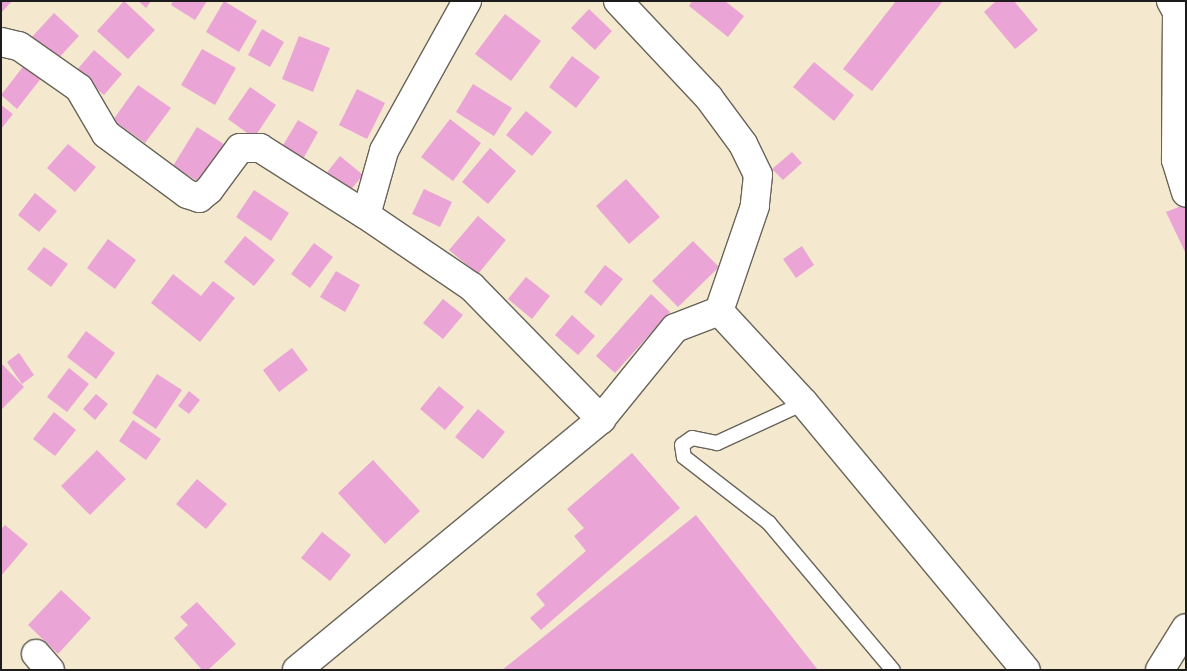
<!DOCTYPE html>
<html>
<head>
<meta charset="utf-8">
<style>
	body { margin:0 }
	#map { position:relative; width:1187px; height:671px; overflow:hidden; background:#f4e9ce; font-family:Mynerve,sans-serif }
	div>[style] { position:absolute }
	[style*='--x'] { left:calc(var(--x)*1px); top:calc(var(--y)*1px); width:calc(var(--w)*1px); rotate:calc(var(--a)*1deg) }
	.building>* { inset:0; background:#eaa4d5 }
	.roads { filter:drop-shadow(1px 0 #68645a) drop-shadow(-1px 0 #68645a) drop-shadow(0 1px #68645a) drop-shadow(0 -1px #68645a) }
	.service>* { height:14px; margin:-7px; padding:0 7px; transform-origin:7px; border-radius:7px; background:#fff }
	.minor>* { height:28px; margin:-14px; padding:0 14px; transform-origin:14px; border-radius:14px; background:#fff }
	.tertiary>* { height:28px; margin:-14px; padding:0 14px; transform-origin:14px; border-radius:14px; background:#fff }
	span { translate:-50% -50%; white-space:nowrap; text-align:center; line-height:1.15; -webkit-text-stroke:5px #fcf5e5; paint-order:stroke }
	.frame { position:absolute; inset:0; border:2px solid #1c1c1c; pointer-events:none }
</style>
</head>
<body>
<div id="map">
	<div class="building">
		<i style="clip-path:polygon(1px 1px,12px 1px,1px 13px)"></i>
		<i style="clip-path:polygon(124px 1px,155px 30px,128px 59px,97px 31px)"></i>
		<i style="clip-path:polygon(138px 1px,151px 1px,146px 8px)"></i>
		<i style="clip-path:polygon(173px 1px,207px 1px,195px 20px,171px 5px)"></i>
		<i style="clip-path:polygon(224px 1px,257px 21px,239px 52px,206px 32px)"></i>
		<i style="clip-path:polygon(692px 1px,725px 1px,744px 16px,728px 37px,689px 6px)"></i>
		<i style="clip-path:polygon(896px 1px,943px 1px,872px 91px,843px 69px)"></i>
		<i style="clip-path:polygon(996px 1px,1014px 1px,1038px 30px,1015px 49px,984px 12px)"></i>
		<i style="clip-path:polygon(589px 9px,612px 31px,595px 50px,571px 28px)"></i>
		<i style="clip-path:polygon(54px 13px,79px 36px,56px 61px,31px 38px)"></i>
		<i style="clip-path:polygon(505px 14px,541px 41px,511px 81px,475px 54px)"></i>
		<i style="clip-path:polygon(262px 29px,284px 42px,270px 67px,248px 55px)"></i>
		<i style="clip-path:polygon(299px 36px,330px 48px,313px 92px,282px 79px)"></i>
		<i style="clip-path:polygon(202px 49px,236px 68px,215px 105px,181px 85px)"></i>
		<i style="clip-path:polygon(94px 50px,122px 74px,104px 95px,76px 71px)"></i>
		<i style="clip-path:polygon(572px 56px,600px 77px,576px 108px,549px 87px)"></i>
		<i style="clip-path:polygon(29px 59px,46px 72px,17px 109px,1px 95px)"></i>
		<i style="clip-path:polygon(814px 62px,854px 95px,834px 121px,793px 87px)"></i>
		<i style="clip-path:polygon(473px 84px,512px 108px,494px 136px,456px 112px)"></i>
		<i style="clip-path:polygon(138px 85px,171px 108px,145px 143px,113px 120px)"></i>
		<i style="clip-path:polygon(250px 87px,276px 105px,254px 138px,228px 119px)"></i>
		<i style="clip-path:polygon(357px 89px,385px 103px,367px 139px,339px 125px)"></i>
		<i style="clip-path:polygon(1px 105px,13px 114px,1px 129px)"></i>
		<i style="clip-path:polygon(526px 111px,552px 132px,532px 156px,506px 135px)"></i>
		<i style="clip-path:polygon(450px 119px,481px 143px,453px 181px,421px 157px)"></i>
		<i style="clip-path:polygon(298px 120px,318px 132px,303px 159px,282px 147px)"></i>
		<i style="clip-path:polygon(197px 127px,227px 146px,202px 184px,173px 166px)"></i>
		<i style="clip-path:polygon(68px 144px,96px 167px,75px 192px,47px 168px)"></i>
		<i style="clip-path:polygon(490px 148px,516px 171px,488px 204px,462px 182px)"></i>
		<i style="clip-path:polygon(792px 152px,802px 163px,783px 180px,772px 169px)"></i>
		<i style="clip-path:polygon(340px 156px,363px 175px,347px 194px,325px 175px)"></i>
		<i style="clip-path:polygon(626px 179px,660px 217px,629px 244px,596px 206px)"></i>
		<i style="clip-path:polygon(424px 189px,452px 202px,440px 227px,412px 214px)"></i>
		<i style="clip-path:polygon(254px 190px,289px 213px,271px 241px,236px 217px)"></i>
		<i style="clip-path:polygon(35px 193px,57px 211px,39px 232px,18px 215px)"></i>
		<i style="clip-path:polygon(1186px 204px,1186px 254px,1166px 212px)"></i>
		<i style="clip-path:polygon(478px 216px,506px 240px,478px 274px,449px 250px)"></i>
		<i style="clip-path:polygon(245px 236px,275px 260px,254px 286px,224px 262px)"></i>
		<i style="clip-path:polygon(108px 239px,136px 260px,115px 289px,87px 268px)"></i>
		<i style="clip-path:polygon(693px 241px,719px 267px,678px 307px,652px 281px)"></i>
		<i style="clip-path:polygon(314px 243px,333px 257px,310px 288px,291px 274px)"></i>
		<i style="clip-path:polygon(802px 246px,814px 265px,796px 278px,783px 259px)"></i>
		<i style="clip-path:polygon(44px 247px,68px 264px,51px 287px,27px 269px)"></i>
		<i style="clip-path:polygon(605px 265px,623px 279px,601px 306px,584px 292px)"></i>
		<i style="clip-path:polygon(336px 271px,360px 285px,345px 312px,320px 297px)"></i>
		<i style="clip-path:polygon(173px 274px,201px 296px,213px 281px,235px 298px,200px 342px,151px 303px)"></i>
		<i style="clip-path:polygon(526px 277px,550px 296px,532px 319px,508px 299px)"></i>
		<i style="clip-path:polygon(651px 294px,670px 312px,615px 373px,596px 356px)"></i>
		<i style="clip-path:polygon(443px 299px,463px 315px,443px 339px,423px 323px)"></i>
		<i style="clip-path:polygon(572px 315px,595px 336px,578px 355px,555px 335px)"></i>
		<i style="clip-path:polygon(86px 331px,115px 353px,96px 379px,67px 357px)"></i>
		<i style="clip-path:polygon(292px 348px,308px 370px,279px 392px,263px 370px)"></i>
		<i style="clip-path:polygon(19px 353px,34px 375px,22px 384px,7px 362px)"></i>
		<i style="clip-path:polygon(1px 363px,24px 387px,1px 410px)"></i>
		<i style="clip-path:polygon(69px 368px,89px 384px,67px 412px,47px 397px)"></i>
		<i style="clip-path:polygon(157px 374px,182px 390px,156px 429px,132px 413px)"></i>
		<i style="clip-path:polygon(439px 386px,464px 407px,445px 430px,420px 409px)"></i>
		<i style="clip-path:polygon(189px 391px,200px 400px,189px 414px,178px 406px)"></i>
		<i style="clip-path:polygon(96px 394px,108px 404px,95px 420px,83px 409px)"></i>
		<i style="clip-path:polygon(478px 409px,505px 432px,483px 459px,455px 437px)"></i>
		<i style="clip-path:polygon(54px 412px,76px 430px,55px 456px,33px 439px)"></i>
		<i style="clip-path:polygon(133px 420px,161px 439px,146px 460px,119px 441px)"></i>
		<i style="clip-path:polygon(97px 450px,126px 479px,90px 515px,61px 486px)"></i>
		<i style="clip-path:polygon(632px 453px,680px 508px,541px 630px,530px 618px,545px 605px,536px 594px,586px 551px,574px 536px,584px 528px,567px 509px)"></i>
		<i style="clip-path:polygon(373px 460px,420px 511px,385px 544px,338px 493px)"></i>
		<i style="clip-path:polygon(197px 479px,227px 504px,206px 529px,176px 504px)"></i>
		<i style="clip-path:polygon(696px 515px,818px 670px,502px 670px)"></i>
		<i style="clip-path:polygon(5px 525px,28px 544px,1px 576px,1px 529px)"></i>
		<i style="clip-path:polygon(322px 532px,351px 555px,330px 581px,301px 558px)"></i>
		<i style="clip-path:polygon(61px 590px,91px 618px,58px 654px,28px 625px)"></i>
		<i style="clip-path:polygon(197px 602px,236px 644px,208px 670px,202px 670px,174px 638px,188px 625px,180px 617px)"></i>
	</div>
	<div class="roads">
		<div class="service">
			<i style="--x:804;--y:403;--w:96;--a:155.3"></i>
			<i style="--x:717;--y:443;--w:25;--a:-169"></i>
			<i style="--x:692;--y:438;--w:12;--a:145"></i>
			<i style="--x:682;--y:445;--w:12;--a:81"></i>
			<i style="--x:684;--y:457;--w:108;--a:37.8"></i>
			<i style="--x:769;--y:523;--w:192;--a:49.9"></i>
		</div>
		<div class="minor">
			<i style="--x:467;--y:1;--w:171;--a:119"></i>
			<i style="--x:384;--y:151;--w:66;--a:105.7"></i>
			<i style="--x:366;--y:215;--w:128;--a:34.2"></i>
			<i style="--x:472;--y:287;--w:185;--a:45.7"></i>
			<i style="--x:618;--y:1;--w:133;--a:46.8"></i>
			<i style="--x:709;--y:98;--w:57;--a:53.5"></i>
			<i style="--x:743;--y:144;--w:34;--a:64"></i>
			<i style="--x:758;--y:175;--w:31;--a:96"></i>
			<i style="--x:755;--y:206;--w:111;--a:108.9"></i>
			<i style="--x:1;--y:42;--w:18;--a:13"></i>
			<i style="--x:19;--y:46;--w:73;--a:35"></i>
			<i style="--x:79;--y:88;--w:53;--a:59.6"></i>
			<i style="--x:106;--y:134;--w:101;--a:36.5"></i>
			<i style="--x:187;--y:194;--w:13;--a:18"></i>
			<i style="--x:199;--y:198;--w:13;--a:-39"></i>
			<i style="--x:209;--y:190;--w:52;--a:-53.6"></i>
			<i style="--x:240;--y:148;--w:20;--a:0"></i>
			<i style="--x:260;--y:148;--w:125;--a:32.3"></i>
			<i style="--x:36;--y:654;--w:21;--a:49"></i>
		</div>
		<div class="tertiary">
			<i style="--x:1171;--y:1;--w:13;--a:61"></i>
			<i style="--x:1177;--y:12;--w:148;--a:90.4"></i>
			<i style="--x:1176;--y:160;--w:34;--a:73"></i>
			<i style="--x:297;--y:670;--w:394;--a:-39.5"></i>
			<i style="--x:601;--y:419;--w:117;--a:-50.9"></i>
			<i style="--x:675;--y:328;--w:47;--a:-21.1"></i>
			<i style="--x:719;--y:311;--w:125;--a:47.3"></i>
			<i style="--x:804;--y:403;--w:347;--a:50.3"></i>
			<i style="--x:1160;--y:670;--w:49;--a:-58.2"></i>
		</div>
	</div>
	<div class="frame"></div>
</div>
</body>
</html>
